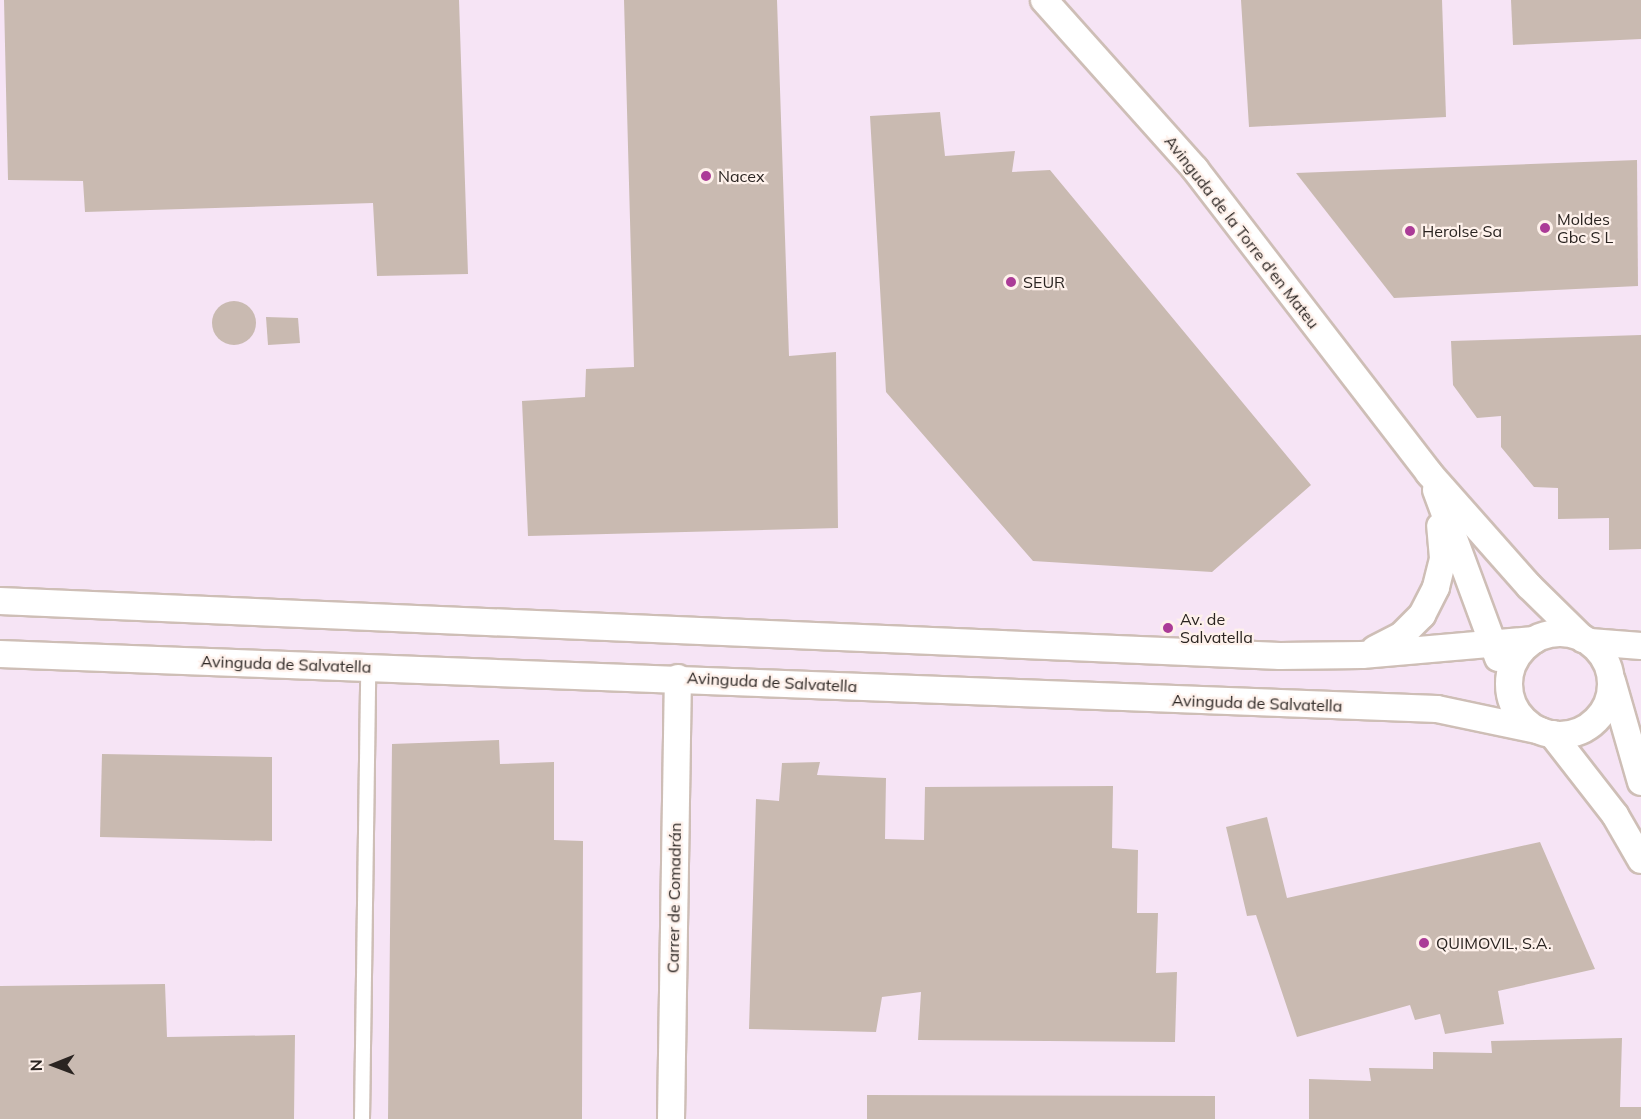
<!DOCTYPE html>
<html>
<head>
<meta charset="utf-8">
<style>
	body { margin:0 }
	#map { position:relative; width:1641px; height:1119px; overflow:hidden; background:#fef1eb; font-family:Mulish,sans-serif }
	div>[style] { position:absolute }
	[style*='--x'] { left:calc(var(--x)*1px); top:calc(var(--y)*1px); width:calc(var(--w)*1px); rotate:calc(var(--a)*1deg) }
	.industrial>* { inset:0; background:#f6e4f5 }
	.building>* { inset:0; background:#c9bab1 }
	.round { border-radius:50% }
	.roads { filter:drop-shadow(2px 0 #cebeb6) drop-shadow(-2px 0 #cebeb6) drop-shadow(0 2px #cebeb6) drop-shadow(0 -2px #cebeb6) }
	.lane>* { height:14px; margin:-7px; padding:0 7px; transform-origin:7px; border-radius:7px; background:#fff }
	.street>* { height:26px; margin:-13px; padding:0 13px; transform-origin:13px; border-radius:13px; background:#fff }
	.street>.ring { margin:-13px; padding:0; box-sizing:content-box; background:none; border:26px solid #fff; border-radius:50% }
	.dots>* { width:16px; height:16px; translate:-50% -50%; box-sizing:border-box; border:3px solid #fef1eb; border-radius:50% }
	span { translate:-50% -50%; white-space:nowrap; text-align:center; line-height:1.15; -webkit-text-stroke:4.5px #fef1eb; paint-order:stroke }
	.poi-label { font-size:16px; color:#2a2421 }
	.left { translate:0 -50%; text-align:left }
	.street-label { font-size:16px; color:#2a2421 }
	.north { position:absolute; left:24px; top:1035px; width:60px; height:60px; -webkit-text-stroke:4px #fef1eb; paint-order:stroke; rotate:269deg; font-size:16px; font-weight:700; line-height:24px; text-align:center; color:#2a2421 }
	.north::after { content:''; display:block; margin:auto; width:21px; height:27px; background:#2a2421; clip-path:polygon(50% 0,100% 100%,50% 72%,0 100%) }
</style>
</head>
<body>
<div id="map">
	<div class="industrial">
		<i style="clip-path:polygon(0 0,1641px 0,1641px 1119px,0 1119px)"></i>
	</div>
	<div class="building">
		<i style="clip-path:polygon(4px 0,459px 0,468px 274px,377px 276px,373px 203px,85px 212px,83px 181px,8px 180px)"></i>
		<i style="clip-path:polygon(624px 0,777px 0,789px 356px,836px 352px,838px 528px,528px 536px,522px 401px,585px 397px,586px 369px,634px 367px)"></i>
		<i style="clip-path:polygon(1241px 0,1442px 0,1446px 117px,1249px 127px)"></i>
		<i style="clip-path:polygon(1511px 0,1641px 0,1641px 39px,1513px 45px)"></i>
		<i style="clip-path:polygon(940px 112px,945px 156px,1015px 151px,1012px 172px,1050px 170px,1311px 485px,1212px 572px,1033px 561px,886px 392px,870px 116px)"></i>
		<i style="clip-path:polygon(1637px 160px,1638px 286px,1394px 298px,1296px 173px)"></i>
		<i class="round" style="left:212px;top:301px;width:44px;height:44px"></i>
		<i style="clip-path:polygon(266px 317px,298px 318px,300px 343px,268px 345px)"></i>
		<i style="clip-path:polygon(1641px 335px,1641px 549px,1609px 550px,1609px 518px,1558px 519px,1558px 488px,1534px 487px,1501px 447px,1501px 416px,1477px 418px,1453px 385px,1451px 341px)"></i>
		<i style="clip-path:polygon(499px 740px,500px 764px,554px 762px,554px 840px,583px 841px,582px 1119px,388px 1119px,392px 744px)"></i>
		<i style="clip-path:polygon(102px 754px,272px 757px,272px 841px,100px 837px)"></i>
		<i style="clip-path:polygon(820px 762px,817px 775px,886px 778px,885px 839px,924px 840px,925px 787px,1113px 786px,1112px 848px,1138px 850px,1137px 913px,1158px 913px,1156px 973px,1177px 972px,1175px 1042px,918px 1040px,921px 992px,882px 997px,876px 1032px,749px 1029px,756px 799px,779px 801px,782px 763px)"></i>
		<i style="clip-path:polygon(1267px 817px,1287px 898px,1540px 842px,1595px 969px,1498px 991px,1504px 1024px,1445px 1034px,1440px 1014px,1415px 1020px,1410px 1005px,1297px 1037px,1256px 915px,1247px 916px,1226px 827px)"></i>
		<i style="clip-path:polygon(165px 984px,167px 1037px,295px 1035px,294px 1119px,0 1119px,0 986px)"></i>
		<i style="clip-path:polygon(1622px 1038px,1620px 1107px,1641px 1107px,1641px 1119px,1309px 1119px,1309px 1079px,1371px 1081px,1369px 1068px,1433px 1069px,1433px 1052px,1492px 1053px,1491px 1041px)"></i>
		<i style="clip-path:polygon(867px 1095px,1215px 1096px,1215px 1119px,867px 1119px)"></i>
	</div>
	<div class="roads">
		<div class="lane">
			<i style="--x:362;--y:1119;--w:453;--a:-89.2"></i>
		</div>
		<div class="street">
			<i style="--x:1044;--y:0;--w:227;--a:48.2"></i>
			<i style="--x:1195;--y:169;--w:384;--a:52.4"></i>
			<i style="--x:1429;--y:473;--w:151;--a:48.5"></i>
			<i style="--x:1529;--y:586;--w:76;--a:44.5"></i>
			<i style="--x:1436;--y:490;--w:179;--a:69.7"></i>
			<i style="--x:0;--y:601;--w:1281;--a:2.46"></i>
			<i style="--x:1280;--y:656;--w:82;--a:-0.7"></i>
			<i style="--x:1362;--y:655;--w:173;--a:-5"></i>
			<i class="ring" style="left:1509px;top:633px;width:76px;height:76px"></i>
			<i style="--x:1590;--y:642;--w:51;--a:4.5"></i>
			<i style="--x:1375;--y:649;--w:29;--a:-27"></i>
			<i style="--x:1401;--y:636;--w:30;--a:-45"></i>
			<i style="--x:1422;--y:615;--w:31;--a:-63"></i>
			<i style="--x:1436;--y:587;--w:30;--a:-76"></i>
			<i style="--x:1443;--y:558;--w:32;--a:-95"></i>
			<i style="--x:0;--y:654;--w:1438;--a:2.19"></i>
			<i style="--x:1437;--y:709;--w:106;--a:11.9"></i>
			<i style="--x:1612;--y:681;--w:105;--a:74"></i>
			<i style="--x:1552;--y:734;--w:103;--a:52.1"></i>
			<i style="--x:1615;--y:815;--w:52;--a:60"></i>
			<i style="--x:671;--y:1119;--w:441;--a:-89.1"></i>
		</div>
	</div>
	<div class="dots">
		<i style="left:706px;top:176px;background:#ab3b97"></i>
		<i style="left:1545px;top:228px;background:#ab3b97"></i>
		<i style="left:1410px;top:231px;background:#ab3b97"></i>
		<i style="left:1011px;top:282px;background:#ab3b97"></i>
		<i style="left:1168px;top:628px;background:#ab3b97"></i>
		<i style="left:1424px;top:943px;background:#ab3b97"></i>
	</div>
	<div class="poi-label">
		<span class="left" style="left:718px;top:176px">Nacex</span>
		<span class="left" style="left:1557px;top:228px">Moldes<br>Gbc S L</span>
		<span class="left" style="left:1422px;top:231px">Herolse Sa</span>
		<span class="left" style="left:1023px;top:282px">SEUR</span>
		<span class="left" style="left:1180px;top:628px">Av. de<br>Salvatella</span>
		<span class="left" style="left:1436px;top:943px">QUIMOVIL, S.A.</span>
	</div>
	<div class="street-label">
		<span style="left:1242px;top:232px;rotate:52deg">Avinguda de la Torre d'en Mateu</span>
		<span style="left:286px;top:664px;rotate:2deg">Avinguda de Salvatella</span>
		<span style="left:772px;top:682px;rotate:3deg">Avinguda de Salvatella</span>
		<span style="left:1257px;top:703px;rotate:2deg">Avinguda de Salvatella</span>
		<span style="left:674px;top:898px;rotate:-89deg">Carrer de Comadrán</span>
	</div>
	<div class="north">N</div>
</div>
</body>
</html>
